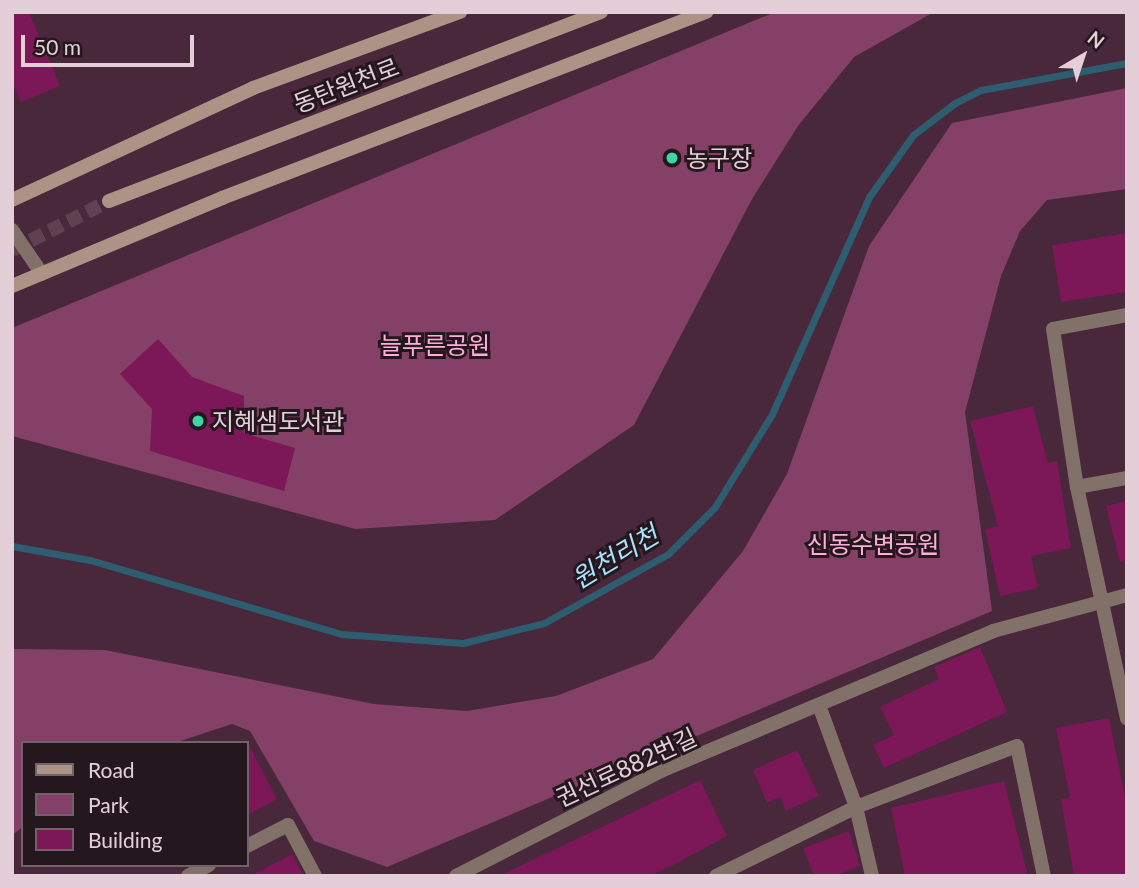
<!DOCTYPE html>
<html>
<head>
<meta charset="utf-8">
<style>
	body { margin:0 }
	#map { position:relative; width:1139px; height:888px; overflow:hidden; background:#48283a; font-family:Lato,"Noto Sans KR",sans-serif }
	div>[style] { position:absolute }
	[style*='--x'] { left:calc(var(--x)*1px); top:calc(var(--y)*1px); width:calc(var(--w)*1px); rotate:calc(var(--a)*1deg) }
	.green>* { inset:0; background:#844067 }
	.stream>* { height:7px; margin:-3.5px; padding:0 3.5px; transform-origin:3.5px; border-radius:3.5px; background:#2e5d70 }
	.building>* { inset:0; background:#7c1758 }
	.secondary-tunnel>* { height:14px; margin-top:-7px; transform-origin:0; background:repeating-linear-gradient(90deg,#5f4152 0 14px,transparent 0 21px) }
	.minor>* { height:14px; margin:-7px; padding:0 7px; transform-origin:7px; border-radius:7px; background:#827169 }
	.secondary>* { height:14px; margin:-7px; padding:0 7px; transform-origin:7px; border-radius:7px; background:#ad9386 }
	.dots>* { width:19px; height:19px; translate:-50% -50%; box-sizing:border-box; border:4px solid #25171e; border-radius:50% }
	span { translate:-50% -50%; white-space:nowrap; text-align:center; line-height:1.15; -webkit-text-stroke:6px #25171e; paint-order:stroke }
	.street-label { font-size:24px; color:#e4cfd9 }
	.poi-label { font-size:24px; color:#e4cfd9 }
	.left { translate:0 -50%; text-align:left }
	.park-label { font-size:24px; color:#feaed8 }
	.water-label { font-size:26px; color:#a7e4ff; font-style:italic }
	.frame { position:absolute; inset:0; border:14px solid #e4cfd9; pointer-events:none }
	.legend { position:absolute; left:21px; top:741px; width:228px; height:126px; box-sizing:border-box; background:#25171e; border:2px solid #716169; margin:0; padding:9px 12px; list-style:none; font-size:21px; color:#e4cfd9 }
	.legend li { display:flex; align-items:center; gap:14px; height:35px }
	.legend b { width:35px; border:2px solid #716169 }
	.north { position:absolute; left:1048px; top:21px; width:70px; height:70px; -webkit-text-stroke:5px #25171e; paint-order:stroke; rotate:39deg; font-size:19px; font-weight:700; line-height:28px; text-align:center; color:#e4cfd9 }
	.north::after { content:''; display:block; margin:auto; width:24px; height:32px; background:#e4cfd9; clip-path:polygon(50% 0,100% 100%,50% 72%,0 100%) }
	.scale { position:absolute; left:21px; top:35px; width:173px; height:32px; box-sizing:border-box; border:4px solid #e4cfd9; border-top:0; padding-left:9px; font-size:21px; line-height:24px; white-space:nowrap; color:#e4cfd9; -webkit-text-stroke:5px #25171e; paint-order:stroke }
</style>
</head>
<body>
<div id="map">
	<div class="green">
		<i style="clip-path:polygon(775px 12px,934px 12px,854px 57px,798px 126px,752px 199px,634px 425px,495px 520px,355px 529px,12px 436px,12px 328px)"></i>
		<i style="clip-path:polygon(1127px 88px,1127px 189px,1047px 200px,1020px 231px,1001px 276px,965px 412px,992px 611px,387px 867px,314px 841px,250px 731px,232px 724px,174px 743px,23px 743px,23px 827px,12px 835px,12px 649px,105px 650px,374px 704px,467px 711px,556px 696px,653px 659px,743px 551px,787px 474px,869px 246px,952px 123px)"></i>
	</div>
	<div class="stream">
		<i style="--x:12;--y:546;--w:79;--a:10.2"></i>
		<i style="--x:90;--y:560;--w:263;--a:16.4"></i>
		<i style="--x:342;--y:634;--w:121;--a:4.3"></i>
		<i style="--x:463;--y:643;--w:83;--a:-13.9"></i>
		<i style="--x:544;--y:623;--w:142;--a:-29.1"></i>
		<i style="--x:668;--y:554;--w:66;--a:-45"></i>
		<i style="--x:715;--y:507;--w:109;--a:-58.5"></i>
		<i style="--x:772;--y:414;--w:238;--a:-65.9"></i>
		<i style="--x:869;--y:197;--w:76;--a:-54.6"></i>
		<i style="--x:913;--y:135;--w:53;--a:-37.3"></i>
		<i style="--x:955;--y:103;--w:29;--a:-27"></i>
		<i style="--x:981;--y:90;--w:148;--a:-10.5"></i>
	</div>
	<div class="building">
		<i style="clip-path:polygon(12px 12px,29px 12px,60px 86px,21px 102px,12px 82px)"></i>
		<i style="clip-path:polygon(1127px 233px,1127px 292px,1061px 302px,1052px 245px)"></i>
		<i style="clip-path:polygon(158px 339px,192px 377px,244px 396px,244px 433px,295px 448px,284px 491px,150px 451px,152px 409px,120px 374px)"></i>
		<i style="clip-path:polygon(1033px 406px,1048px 463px,1057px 461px,1071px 548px,1031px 556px,1038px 588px,1000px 596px,985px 529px,998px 526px,970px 421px)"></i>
		<i style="clip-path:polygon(1127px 501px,1127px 561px,1120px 562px,1106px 506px)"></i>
		<i style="clip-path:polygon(980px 647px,1007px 712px,884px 768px,873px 745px,894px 735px,880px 707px,939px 679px,934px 667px)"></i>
		<i style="clip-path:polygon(1109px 718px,1127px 806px,1127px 876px,1074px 876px,1061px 799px,1070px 798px,1056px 728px)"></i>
		<i style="clip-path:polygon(247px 741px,277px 799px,247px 815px)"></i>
		<i style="clip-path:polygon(797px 750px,819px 796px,786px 811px,780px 797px,767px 803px,753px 770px)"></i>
		<i style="clip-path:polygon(700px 780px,727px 836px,673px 865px,650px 876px,499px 876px)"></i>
		<i style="clip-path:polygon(1004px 781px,1028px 876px,905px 876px,891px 808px)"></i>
		<i style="clip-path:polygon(849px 831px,860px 866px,834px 876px,814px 876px,803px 848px)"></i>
		<i style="clip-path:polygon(292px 854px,304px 876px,250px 876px)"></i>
	</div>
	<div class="secondary-tunnel">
		<i style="--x:12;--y:250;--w:109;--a:-26.8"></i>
	</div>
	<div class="minor">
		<i style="--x:12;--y:230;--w:53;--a:55.7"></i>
		<i style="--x:1127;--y:315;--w:75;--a:169.3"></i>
		<i style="--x:1053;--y:329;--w:160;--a:81.4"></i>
		<i style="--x:1077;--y:487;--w:237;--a:77.8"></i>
		<i style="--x:1077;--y:487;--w:51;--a:-10.2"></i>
		<i style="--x:820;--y:708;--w:105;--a:70"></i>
		<i style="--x:856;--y:807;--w:71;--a:76.9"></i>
		<i style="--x:247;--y:846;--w:46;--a:-27.1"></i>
		<i style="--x:288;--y:825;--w:58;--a:62.1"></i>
		<i style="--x:188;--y:876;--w:24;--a:-28"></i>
		<i style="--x:456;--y:876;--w:233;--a:-27.1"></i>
		<i style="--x:663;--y:770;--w:358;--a:-22.8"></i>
		<i style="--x:993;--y:631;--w:139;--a:-15"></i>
		<i style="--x:716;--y:876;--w:156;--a:-26.2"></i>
		<i style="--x:856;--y:807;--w:172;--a:-20.8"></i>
		<i style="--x:1017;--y:746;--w:133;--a:78.3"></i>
	</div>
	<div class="secondary">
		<i style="--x:12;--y:200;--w:266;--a:-24.9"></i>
		<i style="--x:253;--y:88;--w:221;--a:-20.2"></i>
		<i style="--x:109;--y:201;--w:527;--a:-21.01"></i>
		<i style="--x:12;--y:286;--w:228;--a:-22.7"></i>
		<i style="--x:222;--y:198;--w:519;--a:-21.02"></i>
	</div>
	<div class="dots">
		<i style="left:672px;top:158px;background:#3ed4a3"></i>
		<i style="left:198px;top:421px;background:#3ed4a3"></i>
	</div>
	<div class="street-label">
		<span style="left:346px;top:85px;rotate:-21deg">동탄원천로</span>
		<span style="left:626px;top:767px;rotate:-25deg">권선로882번길</span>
	</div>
	<div class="poi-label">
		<span class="left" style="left:686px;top:158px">농구장</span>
		<span class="left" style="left:212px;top:421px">지혜샘도서관</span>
	</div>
	<div class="park-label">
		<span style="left:435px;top:345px">늘푸른공원</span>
		<span style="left:873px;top:544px">신동수변공원</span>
	</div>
	<div class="water-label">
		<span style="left:615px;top:557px;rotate:-31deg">원천리천</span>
	</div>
	<div class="frame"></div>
	<ul class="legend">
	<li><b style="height:9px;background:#ad9386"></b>Road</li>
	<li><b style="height:19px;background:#844067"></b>Park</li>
	<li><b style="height:19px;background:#7c1758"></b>Building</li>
	</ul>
	<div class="north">N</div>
	<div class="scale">50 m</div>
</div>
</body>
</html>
